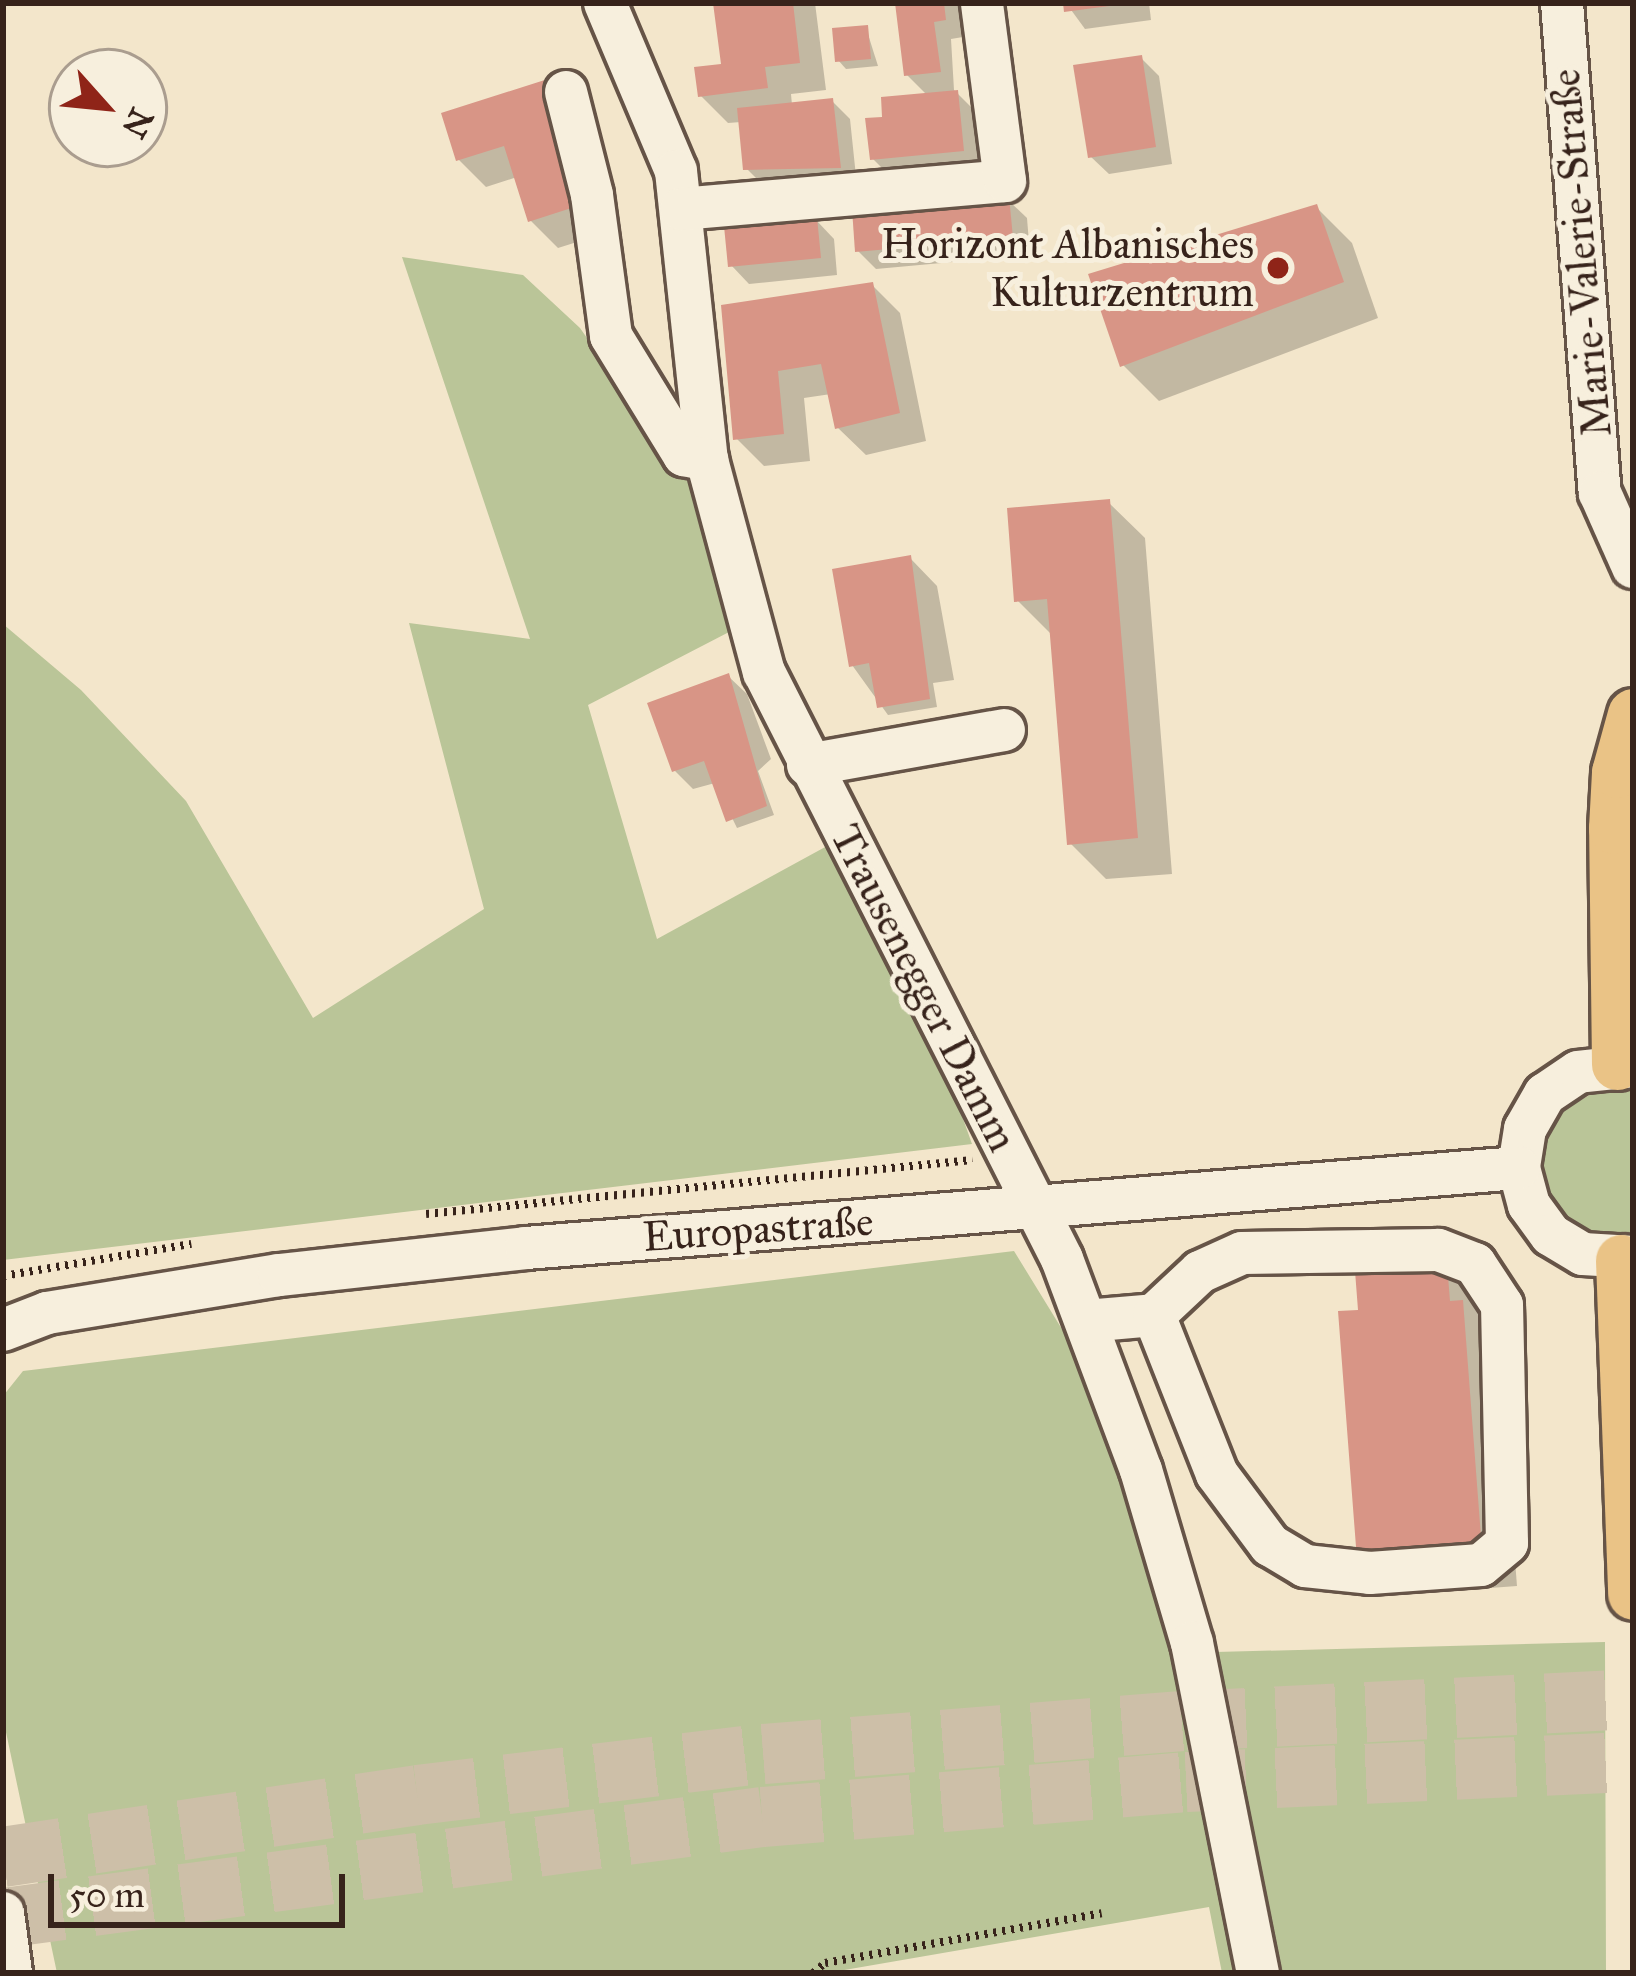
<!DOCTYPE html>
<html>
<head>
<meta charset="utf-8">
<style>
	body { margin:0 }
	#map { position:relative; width:1636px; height:1976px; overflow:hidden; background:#f3e6cb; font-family:"IM FELL Great Primer",serif }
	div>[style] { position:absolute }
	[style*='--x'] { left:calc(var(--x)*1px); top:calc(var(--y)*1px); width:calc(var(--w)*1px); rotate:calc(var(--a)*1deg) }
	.green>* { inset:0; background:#bac598 }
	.shadow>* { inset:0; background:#0003 }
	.building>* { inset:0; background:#d89586 }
	.highway-tunnel>* { height:60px; margin-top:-30px; transform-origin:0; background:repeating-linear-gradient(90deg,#cdbfa8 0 60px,transparent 0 90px) }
	.path>* { height:8px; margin-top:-4px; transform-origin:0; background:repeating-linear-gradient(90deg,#37231b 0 3px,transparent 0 9px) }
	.roads { filter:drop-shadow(3px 0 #665447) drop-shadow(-3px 0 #665447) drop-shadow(0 3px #665447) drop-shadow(0 -3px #665447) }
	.minor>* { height:42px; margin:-21px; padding:0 21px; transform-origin:21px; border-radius:21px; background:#f7efdd }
	.major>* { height:51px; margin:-25.5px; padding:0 25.5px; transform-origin:25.5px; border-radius:25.5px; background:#eac386 }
	.dots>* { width:33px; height:33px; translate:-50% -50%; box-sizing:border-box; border:6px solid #f7efdd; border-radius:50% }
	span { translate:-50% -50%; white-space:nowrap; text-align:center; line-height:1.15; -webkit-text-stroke:10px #f7efdd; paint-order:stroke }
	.poi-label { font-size:42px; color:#37231b }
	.right { translate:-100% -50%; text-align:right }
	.street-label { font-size:42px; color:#37231b }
	.frame { position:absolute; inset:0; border:6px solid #37231b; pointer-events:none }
	.north { position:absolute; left:48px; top:48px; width:120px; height:120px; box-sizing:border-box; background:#f7efdd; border:3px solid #aa9d8f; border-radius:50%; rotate:117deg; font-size:33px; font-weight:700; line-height:48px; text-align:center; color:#37231b }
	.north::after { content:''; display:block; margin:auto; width:42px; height:54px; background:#8f2418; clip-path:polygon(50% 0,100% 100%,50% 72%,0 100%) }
	.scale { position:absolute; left:48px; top:1874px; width:297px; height:54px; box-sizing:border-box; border:6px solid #37231b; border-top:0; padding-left:15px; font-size:36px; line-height:42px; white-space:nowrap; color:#37231b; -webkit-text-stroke:9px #f7efdd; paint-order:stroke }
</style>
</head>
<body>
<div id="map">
	<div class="green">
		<i style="clip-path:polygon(402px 257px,523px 275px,580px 328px,692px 488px,731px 631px,588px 705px,657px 939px,827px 846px,930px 1026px,972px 1144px,3px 1260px,3px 624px,81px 690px,186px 801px,313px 1018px,484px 909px,409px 623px,530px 639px)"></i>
		<i style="clip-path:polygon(1600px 1089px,1633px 1090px,1633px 1239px,1592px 1238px,1569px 1227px,1552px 1209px,1538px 1161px,1557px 1114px)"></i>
		<i style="clip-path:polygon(1014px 1251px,1084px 1365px,1178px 1653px,1605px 1642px,1606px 1973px,1222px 1973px,1209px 1907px,827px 1973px,57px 1973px,3px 1718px,3px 1396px,23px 1371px)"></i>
	</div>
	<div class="shadow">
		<i style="clip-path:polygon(716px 3px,815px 3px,826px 90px,791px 94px,792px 105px,832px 101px,850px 119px,857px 186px,764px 186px,746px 168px,741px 122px,728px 123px,701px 96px,724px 66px)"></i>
		<i style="clip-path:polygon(898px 3px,959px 3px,963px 37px,951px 39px,954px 90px,975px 111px,980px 169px,891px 177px,873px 159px,886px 120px,928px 96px,907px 75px)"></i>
		<i style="clip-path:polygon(1066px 3px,1149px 3px,1151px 20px,1085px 29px)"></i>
		<i style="clip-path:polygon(866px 28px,878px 66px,846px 69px,838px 60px)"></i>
		<i style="clip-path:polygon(1141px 58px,1159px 76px,1172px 164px,1109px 174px,1090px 156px)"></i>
		<i style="clip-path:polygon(550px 82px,615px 230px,558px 248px,531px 221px,517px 177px,486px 187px,458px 159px)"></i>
		<i style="clip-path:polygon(1008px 200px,1027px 218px,1030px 255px,876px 269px,858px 251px)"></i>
		<i style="clip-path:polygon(1316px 207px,1352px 243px,1378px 318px,1159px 401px,1123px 365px,1091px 276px)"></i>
		<i style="clip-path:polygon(816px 220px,834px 239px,837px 275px,749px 284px,731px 265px)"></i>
		<i style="clip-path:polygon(872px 285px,900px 313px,926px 441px,866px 455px,838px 428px,831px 394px,804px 398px,810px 461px,764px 466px,736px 438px,724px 308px)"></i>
		<i style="clip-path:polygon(1108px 502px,1145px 538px,1172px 874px,1106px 879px,1070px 843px,1053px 636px,1017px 600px)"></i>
		<i style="clip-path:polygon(910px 558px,937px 586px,954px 680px,933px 683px,937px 707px,888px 715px,852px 665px)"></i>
		<i style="clip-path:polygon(728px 676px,747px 694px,771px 759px,758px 771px,774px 815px,737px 828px,715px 783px,693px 789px,675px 771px)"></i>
		<i style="clip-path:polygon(1446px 1267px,1482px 1303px,1498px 1339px,1517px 1586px,1396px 1595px,1359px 1559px,1361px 1312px)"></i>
	</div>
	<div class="building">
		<i style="clip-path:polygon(713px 3px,793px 3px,800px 63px,765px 67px,768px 88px,698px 97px,694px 67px,721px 64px)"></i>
		<i style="clip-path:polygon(895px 3px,944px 3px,946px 20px,934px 22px,941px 72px,904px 76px)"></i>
		<i style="clip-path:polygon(1063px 3px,1109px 3px,1109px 6px,1064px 12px)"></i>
		<i style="clip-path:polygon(868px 25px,871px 59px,835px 62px,832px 28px)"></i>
		<i style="clip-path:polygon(1142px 55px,1156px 147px,1088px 158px,1073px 65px)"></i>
		<i style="clip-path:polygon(551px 78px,590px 202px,528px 222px,504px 146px,456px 161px,441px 113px)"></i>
		<i style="clip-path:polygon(958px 90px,964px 151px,870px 160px,865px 118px,882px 117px,881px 97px)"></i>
		<i style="clip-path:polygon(833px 98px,841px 168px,743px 170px,737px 108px)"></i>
		<i style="clip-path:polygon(1009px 196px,1013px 238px,855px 252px,852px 209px)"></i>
		<i style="clip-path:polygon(1317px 204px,1344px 282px,1120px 367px,1088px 274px)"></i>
		<i style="clip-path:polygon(817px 217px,821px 258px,728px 267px,724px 226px)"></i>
		<i style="clip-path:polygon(873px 282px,900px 413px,835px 429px,821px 364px,778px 371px,784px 434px,733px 440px,721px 305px)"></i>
		<i style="clip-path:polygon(1110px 499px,1138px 838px,1067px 845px,1047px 599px,1014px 602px,1007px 508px)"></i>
		<i style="clip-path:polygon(911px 555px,930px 699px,877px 708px,869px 663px,849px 667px,832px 569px)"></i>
		<i style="clip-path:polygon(729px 673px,767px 806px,726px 822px,704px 761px,672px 772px,647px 703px)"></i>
		<i style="clip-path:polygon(1447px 1264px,1450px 1301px,1463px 1300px,1482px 1550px,1357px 1560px,1338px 1311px,1358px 1310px,1355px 1271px)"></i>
	</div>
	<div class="highway-tunnel">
		<i style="--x:3;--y:1857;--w:419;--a:-8.5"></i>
		<i style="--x:417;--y:1795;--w:348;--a:-6.8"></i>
		<i style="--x:763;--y:1754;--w:424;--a:-4.5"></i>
		<i style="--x:1186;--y:1721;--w:448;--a:-2.8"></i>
		<i style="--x:3;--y:1918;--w:766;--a:-7.58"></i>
		<i style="--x:762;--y:1817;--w:425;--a:-4.7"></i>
		<i style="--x:1186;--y:1782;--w:447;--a:-2.6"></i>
	</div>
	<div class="path">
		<i style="--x:426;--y:1214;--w:549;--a:-5.65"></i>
		<i style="--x:3;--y:1276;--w:191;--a:-9.7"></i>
		<i style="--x:813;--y:1973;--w:16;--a:-40"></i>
		<i style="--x:825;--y:1963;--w:281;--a:-10.2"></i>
	</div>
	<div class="roads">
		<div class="minor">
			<i style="--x:605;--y:3;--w:182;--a:67.1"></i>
			<i style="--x:676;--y:171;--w:291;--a:83.9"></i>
			<i style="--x:707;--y:460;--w:220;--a:75"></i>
			<i style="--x:764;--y:672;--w:658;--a:63.08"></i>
			<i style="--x:1062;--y:1259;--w:225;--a:69.5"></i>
			<i style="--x:1141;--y:1470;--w:180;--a:73.6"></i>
			<i style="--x:1192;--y:1643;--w:337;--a:78.7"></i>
			<i style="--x:1562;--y:3;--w:491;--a:85.6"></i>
			<i style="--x:1600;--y:493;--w:81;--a:66"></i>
			<i style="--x:566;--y:92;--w:106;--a:75.8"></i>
			<i style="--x:592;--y:195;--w:142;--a:82.3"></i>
			<i style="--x:611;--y:336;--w:140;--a:58.5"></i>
			<i style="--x:684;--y:455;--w:24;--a:12"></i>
			<i style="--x:681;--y:209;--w:325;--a:-4.9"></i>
			<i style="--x:1005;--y:181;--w:179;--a:-97.4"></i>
			<i style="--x:808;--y:765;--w:199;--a:-10.1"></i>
			<i style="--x:1633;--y:1066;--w:55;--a:173.8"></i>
			<i style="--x:1578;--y:1072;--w:40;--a:146"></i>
			<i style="--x:1545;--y:1094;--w:40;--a:119.7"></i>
			<i style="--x:1525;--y:1129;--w:39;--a:99"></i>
			<i style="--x:1519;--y:1168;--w:38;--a:75"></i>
			<i style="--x:1529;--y:1205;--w:37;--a:54"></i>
			<i style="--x:1551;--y:1235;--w:37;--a:31"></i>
			<i style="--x:1583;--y:1254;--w:50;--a:3.4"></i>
			<i style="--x:1086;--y:1321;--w:68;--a:-5"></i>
			<i style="--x:1154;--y:1315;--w:171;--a:68.4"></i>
			<i style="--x:1217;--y:1474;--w:89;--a:53.3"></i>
			<i style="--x:1270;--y:1545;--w:41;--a:31"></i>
			<i style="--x:1305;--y:1566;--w:65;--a:6.1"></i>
			<i style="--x:1370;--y:1573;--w:111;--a:-4.1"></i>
			<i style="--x:1481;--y:1565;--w:34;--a:-40"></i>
			<i style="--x:1507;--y:1543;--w:238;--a:-91.2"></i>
			<i style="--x:1502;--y:1305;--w:49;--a:-123.4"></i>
			<i style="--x:1475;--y:1264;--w:40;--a:-159"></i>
			<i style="--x:1438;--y:1250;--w:196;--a:179.1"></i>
			<i style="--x:1242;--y:1253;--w:46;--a:155.7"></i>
			<i style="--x:1200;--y:1272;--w:63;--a:136.9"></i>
			<i style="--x:3;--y:1330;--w:47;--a:-21.1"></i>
			<i style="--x:47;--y:1313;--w:235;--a:-9.3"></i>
			<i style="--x:279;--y:1275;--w:248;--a:-6.2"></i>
			<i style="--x:526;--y:1248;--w:996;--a:-4.61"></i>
			<i style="--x:3;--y:1913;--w:61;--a:82.4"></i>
		</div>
		<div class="major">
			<i style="--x:1617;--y:1064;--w:236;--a:-90.7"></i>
			<i style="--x:1614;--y:828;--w:56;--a:-86.9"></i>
			<i style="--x:1617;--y:772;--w:60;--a:-74.6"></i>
			<i style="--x:1621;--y:1260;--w:334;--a:87.9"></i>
		</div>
	</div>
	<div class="dots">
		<i style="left:1278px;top:268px;background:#8f2418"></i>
	</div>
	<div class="poi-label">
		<span class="right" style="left:1254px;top:268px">Horizont Albanisches<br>Kulturzentrum</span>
	</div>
	<div class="street-label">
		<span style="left:1581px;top:253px;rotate:-95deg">Marie-Valerie-Straße</span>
		<span style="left:924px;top:988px;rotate:63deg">Trausenegger Damm</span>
		<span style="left:758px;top:1229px;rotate:-4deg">Europastraße</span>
	</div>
	<div class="frame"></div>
	<div class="north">N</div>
	<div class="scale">50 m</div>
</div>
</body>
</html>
